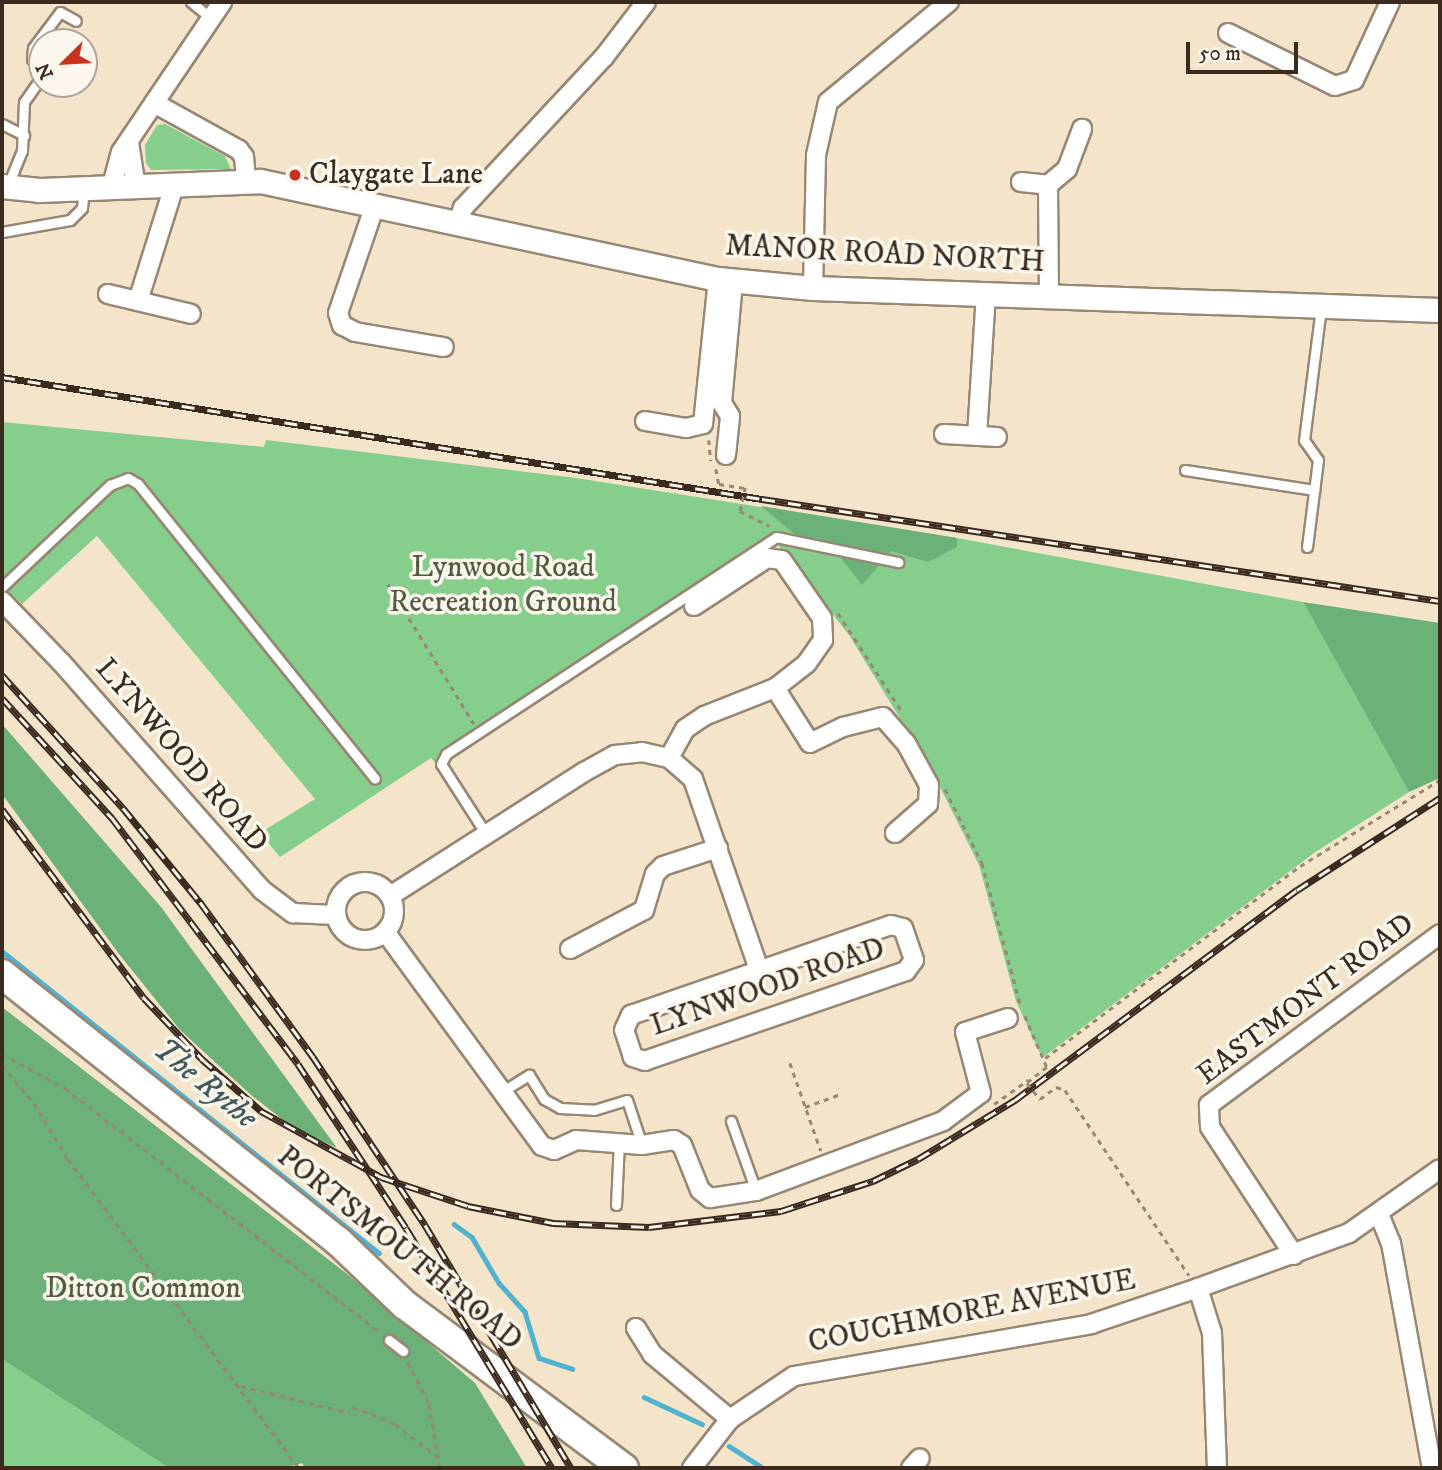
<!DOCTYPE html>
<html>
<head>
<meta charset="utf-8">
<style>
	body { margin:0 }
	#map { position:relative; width:1442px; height:1470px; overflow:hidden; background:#f3e4ca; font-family:"IM FELL DW Pica",serif }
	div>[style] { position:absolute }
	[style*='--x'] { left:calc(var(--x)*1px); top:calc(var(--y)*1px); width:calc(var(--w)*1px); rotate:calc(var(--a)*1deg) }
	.green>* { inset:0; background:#85ce8b }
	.forest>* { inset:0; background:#6cb177 }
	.stream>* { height:4.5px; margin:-2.25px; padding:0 2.25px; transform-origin:2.25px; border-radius:2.25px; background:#50b2cf }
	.path>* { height:2.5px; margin-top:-1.25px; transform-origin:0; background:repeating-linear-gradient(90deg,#978774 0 5px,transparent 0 10px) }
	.roads { filter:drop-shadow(2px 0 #978774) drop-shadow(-2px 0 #978774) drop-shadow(0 2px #978774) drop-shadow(0 -2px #978774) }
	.service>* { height:9px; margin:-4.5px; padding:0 4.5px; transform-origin:4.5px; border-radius:4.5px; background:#fff }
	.minor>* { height:18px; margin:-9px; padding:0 9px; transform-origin:9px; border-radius:9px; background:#fff }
	.minor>.ring { margin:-9px; padding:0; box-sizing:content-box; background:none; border:18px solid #fff; border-radius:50% }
	.tertiary>* { height:23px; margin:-11.5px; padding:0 11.5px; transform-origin:11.5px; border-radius:11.5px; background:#fff }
	.primary>* { height:28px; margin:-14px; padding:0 14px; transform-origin:14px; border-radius:14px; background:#fff }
	.rail>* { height:7px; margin-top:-3.5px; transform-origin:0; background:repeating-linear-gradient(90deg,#fbf7ec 0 13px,#3b2a1e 0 26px); box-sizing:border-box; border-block:2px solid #3b2a1e }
	.path-bridge>* { height:2.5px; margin-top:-1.25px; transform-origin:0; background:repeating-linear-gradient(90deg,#978774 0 5px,transparent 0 10px) }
	.dots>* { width:19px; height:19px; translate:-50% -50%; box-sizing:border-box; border:4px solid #fbf7ec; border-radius:50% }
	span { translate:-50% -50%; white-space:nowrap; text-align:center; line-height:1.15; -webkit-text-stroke:7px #fbf7ec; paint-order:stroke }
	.poi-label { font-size:30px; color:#3b2a1e }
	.left { translate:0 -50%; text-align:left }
	.street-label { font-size:30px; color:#3b2a1e }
	.park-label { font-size:30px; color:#515b3f }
	.water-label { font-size:32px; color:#425a5c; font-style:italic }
	.frame { position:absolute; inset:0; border:4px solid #3b2a1e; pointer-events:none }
	.north { position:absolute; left:28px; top:28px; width:70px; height:70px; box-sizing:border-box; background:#fbf7ec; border:2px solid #aea59a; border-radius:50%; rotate:246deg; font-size:19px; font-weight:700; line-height:28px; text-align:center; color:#3b2a1e }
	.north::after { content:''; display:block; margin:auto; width:24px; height:32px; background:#c8321e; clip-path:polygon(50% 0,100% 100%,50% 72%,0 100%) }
	.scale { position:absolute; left:1186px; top:42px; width:112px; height:32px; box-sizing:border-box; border:4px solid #3b2a1e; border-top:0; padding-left:9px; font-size:21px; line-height:24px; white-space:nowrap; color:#3b2a1e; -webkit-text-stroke:5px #fbf7ec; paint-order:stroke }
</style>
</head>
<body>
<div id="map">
	<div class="green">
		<i style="clip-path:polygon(165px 124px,225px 156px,231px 169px,151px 170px,146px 163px,145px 145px,157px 125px)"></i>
		<i style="clip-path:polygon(2px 422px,264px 447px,266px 440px,576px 478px,957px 538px,1303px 602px,1409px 792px,1314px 853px,1042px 1058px,1016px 1001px,979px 865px,931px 769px,849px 635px,775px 541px,437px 765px,431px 758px,280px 857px,260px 833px,315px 799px,97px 536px,22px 604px,2px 585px)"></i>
		<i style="clip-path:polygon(2px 1359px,169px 1468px,2px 1468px)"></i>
	</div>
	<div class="forest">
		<i style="clip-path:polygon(761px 506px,957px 538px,957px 547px,928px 562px,891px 551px,862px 585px,830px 544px,799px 538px)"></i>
		<i style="clip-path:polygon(1303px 602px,1440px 623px,1440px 778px,1409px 792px)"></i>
		<i style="clip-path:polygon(2px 724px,161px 907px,337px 1148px,292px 1127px,251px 1095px,180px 1030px,119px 954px,2px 794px)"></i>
		<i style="clip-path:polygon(2px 1007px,351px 1277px,475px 1383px,527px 1468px,305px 1468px,302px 1463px,285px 1468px,169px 1468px,2px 1359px)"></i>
	</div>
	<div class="stream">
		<i style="--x:2;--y:951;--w:483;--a:38.7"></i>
		<i style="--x:454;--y:1224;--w:22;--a:36"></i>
		<i style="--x:472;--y:1237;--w:53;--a:59.6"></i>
		<i style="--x:499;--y:1283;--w:39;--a:48"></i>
		<i style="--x:525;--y:1312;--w:48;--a:73.1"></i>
		<i style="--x:539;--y:1358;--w:35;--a:18"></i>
		<i style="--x:644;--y:1397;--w:64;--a:25"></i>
		<i style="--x:729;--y:1446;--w:40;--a:32.9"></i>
	</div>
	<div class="path">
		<i style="--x:709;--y:440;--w:21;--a:85"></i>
		<i style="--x:716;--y:469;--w:15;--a:79"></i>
		<i style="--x:719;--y:484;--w:26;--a:9"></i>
		<i style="--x:740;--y:511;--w:33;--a:27"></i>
		<i style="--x:388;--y:584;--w:164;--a:58.4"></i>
		<i style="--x:838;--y:613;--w:119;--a:57"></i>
		<i style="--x:945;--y:789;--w:83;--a:63.4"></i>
		<i style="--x:982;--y:863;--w:149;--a:74.8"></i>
		<i style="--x:1025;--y:1016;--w:56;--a:66.7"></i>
		<i style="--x:1047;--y:1067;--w:26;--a:141"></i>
		<i style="--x:2;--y:1054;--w:72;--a:28.4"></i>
		<i style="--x:65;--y:1088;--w:400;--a:37.8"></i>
		<i style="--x:1045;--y:1058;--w:319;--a:-37"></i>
		<i style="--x:1300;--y:866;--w:164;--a:-31.6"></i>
		<i style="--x:790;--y:1063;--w:93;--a:70.6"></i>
		<i style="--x:2;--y:1065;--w:50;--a:49.9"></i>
		<i style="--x:34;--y:1103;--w:66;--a:58.7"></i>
		<i style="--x:68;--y:1159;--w:386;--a:53.2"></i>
		<i style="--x:1040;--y:1099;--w:20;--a:-37"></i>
		<i style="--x:1056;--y:1087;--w:9;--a:18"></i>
		<i style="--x:1065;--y:1090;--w:223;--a:56.2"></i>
		<i style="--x:994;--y:1104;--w:42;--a:-35.2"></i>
		<i style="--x:805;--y:1107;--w:38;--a:-20"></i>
		<i style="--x:408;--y:1362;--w:47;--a:63.4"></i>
		<i style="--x:429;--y:1404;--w:65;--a:80.2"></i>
		<i style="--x:241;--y:1386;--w:112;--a:13.9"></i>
		<i style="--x:353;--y:1407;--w:45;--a:22"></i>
		<i style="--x:395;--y:1424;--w:54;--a:37.5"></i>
	</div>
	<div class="roads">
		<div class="service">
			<i style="--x:191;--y:2;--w:26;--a:39"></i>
			<i style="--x:42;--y:66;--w:12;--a:-145"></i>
			<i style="--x:32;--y:59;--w:11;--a:-85"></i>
			<i style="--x:33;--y:48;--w:45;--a:-53.1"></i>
			<i style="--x:60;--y:12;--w:18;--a:29"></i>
			<i style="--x:2;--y:124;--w:25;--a:27"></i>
			<i style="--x:8;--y:185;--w:37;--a:-68"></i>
			<i style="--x:22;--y:151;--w:49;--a:-87.7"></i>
			<i style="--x:24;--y:102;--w:32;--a:-55"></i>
			<i style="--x:2;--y:232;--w:69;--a:-10"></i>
			<i style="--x:70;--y:220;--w:17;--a:-45"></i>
			<i style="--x:82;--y:208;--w:19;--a:-84"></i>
			<i style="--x:1185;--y:470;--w:131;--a:8.8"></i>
			<i style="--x:1307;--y:547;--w:88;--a:-82.8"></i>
			<i style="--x:1318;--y:460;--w:24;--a:-125"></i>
			<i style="--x:1304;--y:440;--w:134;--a:-82.7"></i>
			<i style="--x:2;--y:587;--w:149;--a:-43.4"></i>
			<i style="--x:110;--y:485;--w:19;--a:-21"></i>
			<i style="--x:128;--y:478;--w:12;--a:31"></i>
			<i style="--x:138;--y:484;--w:378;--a:51.2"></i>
			<i style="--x:486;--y:834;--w:83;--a:-122.7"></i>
			<i style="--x:441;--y:764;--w:11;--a:-63"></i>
			<i style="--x:446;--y:754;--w:395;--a:-33.3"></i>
			<i style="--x:776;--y:537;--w:125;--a:11.6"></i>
			<i style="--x:503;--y:1091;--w:31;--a:-32"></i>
			<i style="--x:529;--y:1075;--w:28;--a:58"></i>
			<i style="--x:544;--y:1099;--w:18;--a:29"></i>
			<i style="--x:560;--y:1108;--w:34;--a:3"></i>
			<i style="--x:594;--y:1110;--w:34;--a:-17"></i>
			<i style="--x:627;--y:1100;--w:47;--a:71.6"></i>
			<i style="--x:731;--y:1121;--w:74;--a:70.3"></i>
			<i style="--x:616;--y:1205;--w:63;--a:-87.3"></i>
			<i style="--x:389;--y:1340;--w:18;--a:38"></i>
		</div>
		<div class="minor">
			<i style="--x:1228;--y:33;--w:119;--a:26.4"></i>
			<i style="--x:1335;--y:86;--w:20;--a:-18"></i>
			<i style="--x:1354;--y:80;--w:86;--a:-65.2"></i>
			<i style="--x:154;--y:103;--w:97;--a:28.9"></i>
			<i style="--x:239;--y:150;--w:9;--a:54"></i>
			<i style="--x:244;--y:157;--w:23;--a:85"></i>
			<i style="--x:129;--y:142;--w:47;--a:81.3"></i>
			<i style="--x:1021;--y:182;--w:27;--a:6"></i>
			<i style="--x:1048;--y:185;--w:25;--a:-40"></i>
			<i style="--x:1067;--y:169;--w:43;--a:-69.4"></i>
			<i style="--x:1048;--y:185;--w:111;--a:89.5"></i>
			<i style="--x:111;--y:189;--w:38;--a:-75"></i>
			<i style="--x:121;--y:152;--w:181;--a:-56"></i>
			<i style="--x:375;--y:205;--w:114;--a:108.9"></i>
			<i style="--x:338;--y:313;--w:13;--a:72"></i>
			<i style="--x:342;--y:325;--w:15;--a:28"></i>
			<i style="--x:355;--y:332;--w:90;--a:9.6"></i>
			<i style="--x:458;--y:224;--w:17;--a:-73"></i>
			<i style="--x:463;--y:208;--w:207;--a:-47"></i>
			<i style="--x:604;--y:57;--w:69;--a:-52.6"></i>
			<i style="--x:813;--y:288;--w:133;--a:-88.7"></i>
			<i style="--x:816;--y:155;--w:54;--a:-77.2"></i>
			<i style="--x:828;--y:102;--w:157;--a:-39.6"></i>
			<i style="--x:108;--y:294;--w:85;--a:13.5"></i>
			<i style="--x:138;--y:301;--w:121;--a:-72.6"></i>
			<i style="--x:645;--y:421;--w:42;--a:9.7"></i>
			<i style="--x:686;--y:428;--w:17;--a:-13"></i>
			<i style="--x:703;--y:424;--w:146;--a:-84.1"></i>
			<i style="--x:944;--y:434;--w:53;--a:3.2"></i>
			<i style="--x:977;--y:436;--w:142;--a:-86.4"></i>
			<i style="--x:726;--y:455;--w:39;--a:-84"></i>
			<i style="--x:730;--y:416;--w:15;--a:-122"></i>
			<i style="--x:722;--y:403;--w:122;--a:-84.8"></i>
			<i style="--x:2;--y:601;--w:85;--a:46"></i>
			<i style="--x:61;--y:662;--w:304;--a:48.6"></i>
			<i style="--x:262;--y:890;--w:39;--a:37"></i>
			<i style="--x:293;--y:913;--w:41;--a:2.8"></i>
			<i style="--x:694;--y:606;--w:87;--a:-33.3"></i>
			<i style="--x:767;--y:558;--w:15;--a:8"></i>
			<i style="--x:782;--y:560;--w:70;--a:55.4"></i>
			<i style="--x:822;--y:618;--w:22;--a:87"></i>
			<i style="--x:823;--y:640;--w:29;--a:125"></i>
			<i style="--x:806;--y:664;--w:39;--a:142"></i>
			<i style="--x:669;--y:758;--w:33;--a:-61"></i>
			<i style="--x:685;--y:729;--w:23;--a:-34"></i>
			<i style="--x:704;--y:716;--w:76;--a:-21.5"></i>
			<i style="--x:775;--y:688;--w:65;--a:57.5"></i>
			<i style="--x:810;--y:743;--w:37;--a:-26"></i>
			<i style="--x:843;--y:727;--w:41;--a:-14"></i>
			<i style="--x:883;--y:717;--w:35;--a:49"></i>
			<i style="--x:906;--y:743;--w:48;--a:61.3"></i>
			<i style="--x:929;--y:785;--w:19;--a:93"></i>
			<i style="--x:928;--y:804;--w:44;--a:138.7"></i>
			<i class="ring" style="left:336px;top:882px;width:40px;height:40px"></i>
			<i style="--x:390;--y:896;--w:230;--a:-32.6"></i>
			<i style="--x:584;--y:772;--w:35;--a:-29"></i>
			<i style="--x:615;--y:755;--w:27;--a:-6"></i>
			<i style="--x:642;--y:752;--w:28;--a:13"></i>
			<i style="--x:669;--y:758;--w:32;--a:41"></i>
			<i style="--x:693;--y:779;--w:202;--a:70.9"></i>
			<i style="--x:891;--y:925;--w:12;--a:14"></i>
			<i style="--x:903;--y:928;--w:34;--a:71"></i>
			<i style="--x:914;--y:960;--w:14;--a:126"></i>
			<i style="--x:906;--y:971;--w:276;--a:161"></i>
			<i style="--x:645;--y:1061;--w:13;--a:-162"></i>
			<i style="--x:633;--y:1057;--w:28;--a:-108"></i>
			<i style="--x:624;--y:1030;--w:17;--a:-65"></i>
			<i style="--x:631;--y:1015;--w:275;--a:-19.1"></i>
			<i style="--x:386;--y:933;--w:264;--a:53.8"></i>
			<i style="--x:542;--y:1146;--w:13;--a:18"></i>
			<i style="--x:554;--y:1150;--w:24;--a:-24"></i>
			<i style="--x:576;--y:1140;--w:66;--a:4.3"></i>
			<i style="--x:642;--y:1145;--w:32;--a:-9"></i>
			<i style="--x:674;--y:1140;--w:9;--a:32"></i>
			<i style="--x:682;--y:1145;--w:48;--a:68.2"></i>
			<i style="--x:700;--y:1190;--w:13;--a:39"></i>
			<i style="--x:710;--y:1198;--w:47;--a:-8.7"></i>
			<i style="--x:756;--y:1191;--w:200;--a:-20.5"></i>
			<i style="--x:943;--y:1121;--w:47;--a:-36.4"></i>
			<i style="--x:981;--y:1093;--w:63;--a:-104.7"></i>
			<i style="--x:965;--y:1032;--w:45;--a:-18"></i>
			<i style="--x:570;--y:949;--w:84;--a:-27.8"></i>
			<i style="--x:644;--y:910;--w:38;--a:-73"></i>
			<i style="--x:655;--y:874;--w:11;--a:-45"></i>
			<i style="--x:663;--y:866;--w:58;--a:-18.1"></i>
			<i style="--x:1379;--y:1214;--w:31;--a:68"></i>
			<i style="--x:1391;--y:1243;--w:229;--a:79.7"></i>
			<i style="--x:1294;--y:1255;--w:153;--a:-123.3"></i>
			<i style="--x:1210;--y:1127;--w:22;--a:-93"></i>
			<i style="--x:1209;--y:1105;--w:287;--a:-36.5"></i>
			<i style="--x:1198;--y:1288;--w:161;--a:-20"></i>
			<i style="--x:1349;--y:1233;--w:111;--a:-35.1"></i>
			<i style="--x:636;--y:1328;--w:31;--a:58"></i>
			<i style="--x:652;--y:1354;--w:102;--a:39.8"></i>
			<i style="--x:692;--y:1468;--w:62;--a:-52.2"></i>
			<i style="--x:730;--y:1419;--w:77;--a:-33.9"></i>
			<i style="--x:794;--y:1376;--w:302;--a:-9.9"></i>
			<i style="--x:1091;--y:1324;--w:113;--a:-18.6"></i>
			<i style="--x:1198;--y:1288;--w:47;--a:72.7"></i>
			<i style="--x:1212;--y:1333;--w:135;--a:87.9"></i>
			<i style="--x:911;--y:1468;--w:13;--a:-48"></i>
		</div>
		<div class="tertiary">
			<i style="--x:2;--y:186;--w:37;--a:6"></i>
			<i style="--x:39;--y:190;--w:221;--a:-2.3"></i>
			<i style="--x:260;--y:181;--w:468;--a:12.1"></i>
			<i style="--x:718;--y:279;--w:95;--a:5.4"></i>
			<i style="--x:813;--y:288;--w:627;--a:2.01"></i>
		</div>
		<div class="primary">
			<i style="--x:2;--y:974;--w:431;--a:38.5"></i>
			<i style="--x:339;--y:1242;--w:91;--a:43.7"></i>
			<i style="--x:405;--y:1305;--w:273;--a:36.7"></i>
		</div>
	</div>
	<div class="rail">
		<i style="--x:2;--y:377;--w:770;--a:9.12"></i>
		<i style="--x:762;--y:499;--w:686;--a:8.56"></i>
		<i style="--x:2;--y:675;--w:180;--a:47.7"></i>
		<i style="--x:123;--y:808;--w:122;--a:50.7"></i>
		<i style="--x:200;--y:902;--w:192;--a:53.9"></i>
		<i style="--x:313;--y:1057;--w:202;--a:56.3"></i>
		<i style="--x:425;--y:1225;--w:283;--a:59"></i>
		<i style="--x:2;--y:698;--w:163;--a:47.5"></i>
		<i style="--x:112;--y:818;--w:308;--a:52.9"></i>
		<i style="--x:298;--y:1064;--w:196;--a:56.6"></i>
		<i style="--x:406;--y:1228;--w:281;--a:58.7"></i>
		<i style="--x:2;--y:809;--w:236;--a:53.1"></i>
		<i style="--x:144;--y:998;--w:84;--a:46.4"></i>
		<i style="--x:202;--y:1059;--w:79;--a:41.4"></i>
		<i style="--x:261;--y:1111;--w:137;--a:28.8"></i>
		<i style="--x:381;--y:1177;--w:92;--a:18.4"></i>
		<i style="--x:468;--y:1206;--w:87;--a:11.3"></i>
		<i style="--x:553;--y:1223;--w:96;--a:2.4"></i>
		<i style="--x:649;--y:1227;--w:133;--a:-6.9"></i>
		<i style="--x:781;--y:1211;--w:97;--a:-18.1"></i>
		<i style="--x:873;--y:1181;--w:50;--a:-26.1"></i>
		<i style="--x:918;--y:1159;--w:114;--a:-31.3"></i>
		<i style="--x:1015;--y:1100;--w:352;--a:-36.7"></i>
		<i style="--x:1297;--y:890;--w:170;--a:-32.8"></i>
	</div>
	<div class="path-bridge">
		<i style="--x:740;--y:511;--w:24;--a:-78"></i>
		<i style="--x:1027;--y:1083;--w:21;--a:51"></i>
	</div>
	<div class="dots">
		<i style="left:295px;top:175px;background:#c8321e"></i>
	</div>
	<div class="poi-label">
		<span class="left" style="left:309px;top:175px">Claygate Lane</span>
	</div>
	<div class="street-label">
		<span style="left:885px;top:255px;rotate:3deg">MANOR ROAD NORTH</span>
		<span style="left:181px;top:756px;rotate:49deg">LYNWOOD ROAD</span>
		<span style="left:768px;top:988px;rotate:-19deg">LYNWOOD ROAD</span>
		<span style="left:1306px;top:1000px;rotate:-37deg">EASTMONT ROAD</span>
		<span style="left:399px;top:1249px;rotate:39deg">PORTSMOUTH ROAD</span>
		<span style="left:972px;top:1312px;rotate:-11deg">COUCHMORE AVENUE</span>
	</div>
	<div class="park-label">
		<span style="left:503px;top:585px">Lynwood Road<br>Recreation Ground</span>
		<span style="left:143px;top:1289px">Ditton Common</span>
	</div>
	<div class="water-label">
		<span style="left:205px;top:1084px;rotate:39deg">The Rythe</span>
	</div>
	<div class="frame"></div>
	<div class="north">N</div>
	<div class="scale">50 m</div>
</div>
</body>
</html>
